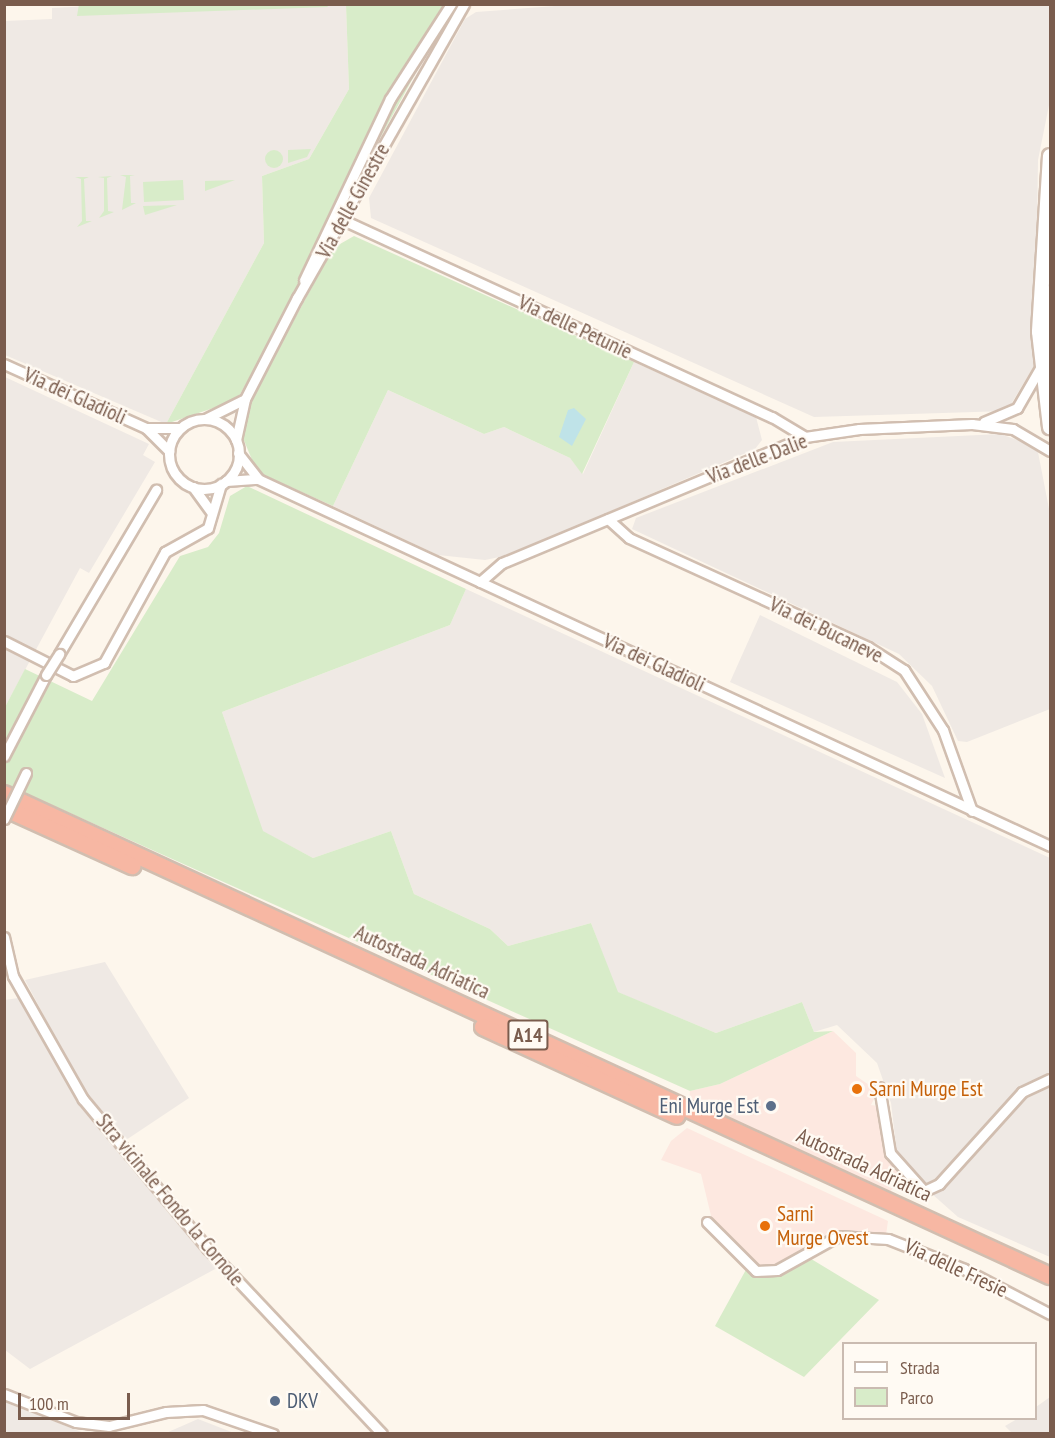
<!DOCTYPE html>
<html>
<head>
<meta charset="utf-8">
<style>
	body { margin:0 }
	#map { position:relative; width:1055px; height:1438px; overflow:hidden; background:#fdf6ec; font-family:"PT Sans Narrow",sans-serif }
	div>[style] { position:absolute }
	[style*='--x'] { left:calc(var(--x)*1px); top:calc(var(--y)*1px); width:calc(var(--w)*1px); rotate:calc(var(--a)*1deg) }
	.commercial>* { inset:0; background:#fde8e0 }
	.industrial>* { inset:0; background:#efe9e4 }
	.green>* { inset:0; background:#d8ecc9 }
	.round { border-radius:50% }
	.water>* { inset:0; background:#bfe3e8 }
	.roads { filter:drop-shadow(2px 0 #d1beb0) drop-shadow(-2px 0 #d1beb0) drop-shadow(0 2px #d1beb0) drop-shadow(0 -2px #d1beb0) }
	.street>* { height:9px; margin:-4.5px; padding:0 4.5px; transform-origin:4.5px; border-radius:4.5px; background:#fff }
	.street>.ring { margin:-4.5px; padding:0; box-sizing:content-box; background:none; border:9px solid #fff; border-radius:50% }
	.secondary>* { height:14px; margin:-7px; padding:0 7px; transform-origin:7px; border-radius:7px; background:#fff }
	.highway>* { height:16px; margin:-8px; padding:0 8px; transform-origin:8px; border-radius:8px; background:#f7b7a3 }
	.bridges { filter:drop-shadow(2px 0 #d1beb0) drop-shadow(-2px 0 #d1beb0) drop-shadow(0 2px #d1beb0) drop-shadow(0 -2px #d1beb0) }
	.street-bridge>* { height:9px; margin:-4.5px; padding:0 4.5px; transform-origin:4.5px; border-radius:4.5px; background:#fff }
	.dots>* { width:16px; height:16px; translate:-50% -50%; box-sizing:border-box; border:3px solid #fffaf3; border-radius:50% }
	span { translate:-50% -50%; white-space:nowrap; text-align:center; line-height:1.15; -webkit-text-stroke:4.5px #fffaf3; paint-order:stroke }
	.shield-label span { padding:2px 4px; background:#fffaf3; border:2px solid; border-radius:4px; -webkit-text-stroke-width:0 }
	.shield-label { font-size:20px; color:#7a5c4d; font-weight:700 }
	.street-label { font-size:21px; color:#7a5c4d }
	.food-label { font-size:21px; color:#c56008 }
	.left { translate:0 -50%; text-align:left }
	.service-label { font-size:21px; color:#4e5e75 }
	.right { translate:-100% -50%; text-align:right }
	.frame { position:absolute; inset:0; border:6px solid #7a5c4d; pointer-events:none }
	.legend { position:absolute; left:842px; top:1342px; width:195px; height:78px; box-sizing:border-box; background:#fffaf3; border:2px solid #cabbb1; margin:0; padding:8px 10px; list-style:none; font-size:18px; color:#7a5c4d }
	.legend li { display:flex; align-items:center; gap:12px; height:30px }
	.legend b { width:30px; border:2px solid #cabbb1 }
	.scale { position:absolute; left:18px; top:1393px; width:112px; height:27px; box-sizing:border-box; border:3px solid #7a5c4d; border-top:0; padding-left:8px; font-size:18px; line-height:21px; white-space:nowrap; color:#7a5c4d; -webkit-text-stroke:4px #fffaf3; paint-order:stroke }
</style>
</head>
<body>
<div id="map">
	<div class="commercial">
		<i style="clip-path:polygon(833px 1031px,856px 1053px,856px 1076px,878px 1091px,871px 1105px,878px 1106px,887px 1154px,903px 1176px,889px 1193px,689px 1101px,690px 1091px,720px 1084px)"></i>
		<i style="clip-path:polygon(687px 1128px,888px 1221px,886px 1235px,838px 1233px,770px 1269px,754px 1264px,713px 1224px,701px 1174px,661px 1160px,671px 1141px)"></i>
	</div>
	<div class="industrial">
		<i style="clip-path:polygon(129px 4px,346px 5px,349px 89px,309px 159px,262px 176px,264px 243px,166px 424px,5px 355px,5px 21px,52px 19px,52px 8px)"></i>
		<i style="clip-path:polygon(582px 4px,1050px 5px,1050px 100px,1038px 160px,1035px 364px,1007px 411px,814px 417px,371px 218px,369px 198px,465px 19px,476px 12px)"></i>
		<i style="clip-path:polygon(634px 362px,756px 417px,762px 440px,755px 449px,509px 555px,485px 560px,438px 555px,333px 506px,388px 390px,484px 434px,504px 427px,570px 458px,583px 474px)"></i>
		<i style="clip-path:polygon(5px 377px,149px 444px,143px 455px,155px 462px,89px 573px,80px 568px,5px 707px)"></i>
		<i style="clip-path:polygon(1000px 434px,1037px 447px,1050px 514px,1050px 709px,967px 742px,958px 741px,932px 686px,899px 654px,632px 529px,636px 518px,833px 442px)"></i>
		<i style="clip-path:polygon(466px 589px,1050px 858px,1050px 1257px,958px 1217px,923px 1186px,897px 1154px,891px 1103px,877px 1063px,837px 1025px,814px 1032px,802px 1002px,716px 1033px,617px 992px,591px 923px,508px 946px,490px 929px,414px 894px,391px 831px,313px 858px,262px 831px,222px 712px,450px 625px)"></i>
		<i style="clip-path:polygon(760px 615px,897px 682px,922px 714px,945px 778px,730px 682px)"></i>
		<i style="clip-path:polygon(105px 962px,189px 1098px,126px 1140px,87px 1097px,25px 980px)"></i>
		<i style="clip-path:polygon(19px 998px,75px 1097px,217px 1268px,30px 1369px,5px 1350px,4px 1000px)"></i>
		<i style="clip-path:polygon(1050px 1397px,1050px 1433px,1012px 1433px,1005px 1426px,1017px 1419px,1036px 1418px,1036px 1407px)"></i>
		<i style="clip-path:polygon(4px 1402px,38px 1415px,84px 1433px,5px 1433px)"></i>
		<i style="clip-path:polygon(198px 1419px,234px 1433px,166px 1433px)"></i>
	</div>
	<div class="green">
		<i style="clip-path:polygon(79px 4px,326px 4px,328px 7px,77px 16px)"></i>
		<i style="clip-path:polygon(346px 5px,448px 5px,449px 12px,237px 400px,166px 424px,264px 243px,262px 176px,309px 159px,349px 89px)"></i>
		<i style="clip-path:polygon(311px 149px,307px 157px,288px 163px,288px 150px)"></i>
		<i class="round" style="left:265px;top:150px;width:18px;height:18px"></i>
		<i style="clip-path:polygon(120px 175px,135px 175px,130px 176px,131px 203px,136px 203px,122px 210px,126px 177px)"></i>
		<i style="clip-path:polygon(112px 176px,107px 178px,108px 211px,114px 212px,99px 218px,104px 211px,104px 178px,98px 177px)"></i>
		<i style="clip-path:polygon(75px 177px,89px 177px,84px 179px,86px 221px,92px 221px,77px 227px,82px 221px,81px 179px)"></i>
		<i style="clip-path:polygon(183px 180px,184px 200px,144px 202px,143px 182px)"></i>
		<i style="clip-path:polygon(235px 180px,205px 191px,205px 181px)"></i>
		<i style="clip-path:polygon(177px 205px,145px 215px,143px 206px)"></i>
		<i style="clip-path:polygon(354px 236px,634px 362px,582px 474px,570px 458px,504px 427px,484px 434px,388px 390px,333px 506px,257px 472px,243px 438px,247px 407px,333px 248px)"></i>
		<i style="clip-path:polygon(247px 486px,466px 589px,450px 625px,222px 712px,263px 831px,313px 858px,391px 831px,414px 894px,490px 929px,508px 946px,591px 923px,618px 992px,716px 1033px,802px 1002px,814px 1032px,833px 1031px,720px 1084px,690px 1091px,5px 784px,5px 707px,25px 669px,92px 701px,180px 556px,208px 547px,219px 533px,230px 496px)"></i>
		<i style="clip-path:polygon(803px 1254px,879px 1300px,804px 1377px,715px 1326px,748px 1266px,763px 1272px)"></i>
	</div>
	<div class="water">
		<i style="clip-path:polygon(574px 408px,586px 419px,572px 446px,559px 437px,568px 410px)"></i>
	</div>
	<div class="roads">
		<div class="street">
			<i style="--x:343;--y:220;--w:472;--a:24.7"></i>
			<i style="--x:772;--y:417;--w:39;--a:31"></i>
			<i style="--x:304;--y:280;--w:200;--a:-64.6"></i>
			<i style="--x:390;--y:99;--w:113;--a:-57.3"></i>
			<i style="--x:4;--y:364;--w:156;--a:24.3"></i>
			<i style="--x:146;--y:428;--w:33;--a:45"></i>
			<i style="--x:205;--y:419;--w:42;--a:-26.6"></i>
			<i class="ring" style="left:169px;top:419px;width:61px;height:61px"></i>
			<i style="--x:984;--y:422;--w:36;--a:-23"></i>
			<i style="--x:1017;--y:408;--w:46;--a:-60.1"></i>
			<i style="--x:146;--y:428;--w:34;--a:0"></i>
			<i style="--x:236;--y:440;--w:42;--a:-77.6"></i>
			<i style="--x:245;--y:399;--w:114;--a:-62.8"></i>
			<i style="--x:297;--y:298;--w:338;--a:-60.4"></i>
			<i style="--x:238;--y:453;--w:33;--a:52"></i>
			<i style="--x:226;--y:481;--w:32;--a:-4"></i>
			<i style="--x:258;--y:479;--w:873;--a:24.86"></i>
			<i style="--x:193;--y:487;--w:31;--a:54"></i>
			<i style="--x:608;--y:519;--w:28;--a:42"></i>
			<i style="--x:629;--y:538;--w:263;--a:24.5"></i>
			<i style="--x:868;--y:647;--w:43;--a:32.6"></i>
			<i style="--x:904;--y:670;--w:72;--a:57"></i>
			<i style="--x:943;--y:730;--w:86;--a:70.3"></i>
			<i style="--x:480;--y:582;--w:29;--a:-41"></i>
			<i style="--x:502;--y:563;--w:328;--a:-22.6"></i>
			<i style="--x:805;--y:437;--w:55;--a:-8.4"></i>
			<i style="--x:859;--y:429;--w:113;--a:-2.5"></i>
			<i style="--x:972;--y:424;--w:41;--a:7"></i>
			<i style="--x:1013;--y:429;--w:43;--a:30.7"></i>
			<i style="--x:4;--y:641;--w:77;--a:26.9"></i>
			<i style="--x:73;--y:676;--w:34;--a:-23"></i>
			<i style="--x:104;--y:663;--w:127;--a:-61.2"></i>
			<i style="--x:165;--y:552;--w:49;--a:-29.2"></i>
			<i style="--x:208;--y:528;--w:46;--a:-73.5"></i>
			<i style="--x:59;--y:654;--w:191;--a:-59.4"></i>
			<i style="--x:4;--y:756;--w:91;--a:-62.6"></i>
			<i style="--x:4;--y:937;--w:40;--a:77"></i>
			<i style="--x:13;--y:976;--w:142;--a:60.4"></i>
			<i style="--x:83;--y:1099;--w:194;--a:50.2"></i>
			<i style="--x:207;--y:1248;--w:255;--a:46.7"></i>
			<i style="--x:879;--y:1087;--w:67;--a:80.5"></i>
			<i style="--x:890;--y:1153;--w:51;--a:48.2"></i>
			<i style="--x:924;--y:1191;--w:17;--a:-25"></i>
			<i style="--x:939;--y:1184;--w:124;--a:-47.9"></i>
			<i style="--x:1022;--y:1092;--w:31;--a:-25"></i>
			<i style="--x:707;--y:1222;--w:69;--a:45"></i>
			<i style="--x:756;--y:1271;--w:21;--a:-3"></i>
			<i style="--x:777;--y:1270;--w:70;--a:-29.1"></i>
			<i style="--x:838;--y:1236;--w:50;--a:3.4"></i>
			<i style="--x:888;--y:1239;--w:82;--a:21.5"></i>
			<i style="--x:964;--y:1269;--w:97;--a:27.6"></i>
			<i style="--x:4;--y:1394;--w:77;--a:21.3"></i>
			<i style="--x:76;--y:1422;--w:33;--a:7"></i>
			<i style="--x:109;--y:1426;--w:59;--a:-13.8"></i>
			<i style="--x:166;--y:1412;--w:37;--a:-3"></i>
			<i style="--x:203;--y:1410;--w:74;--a:18.9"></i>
		</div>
		<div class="secondary">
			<i style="--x:1050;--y:156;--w:176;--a:93.6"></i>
			<i style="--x:1039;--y:332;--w:96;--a:83.4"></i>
			<i style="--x:1050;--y:293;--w:82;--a:90"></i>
		</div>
		<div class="highway">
			<i style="--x:4;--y:794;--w:1152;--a:24.74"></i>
			<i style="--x:4;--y:808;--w:141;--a:24.4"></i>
			<i style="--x:483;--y:1027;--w:213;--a:24.6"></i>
		</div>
	</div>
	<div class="bridges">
		<div class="street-bridge">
			<i style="--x:46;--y:675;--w:25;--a:-58"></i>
			<i style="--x:4;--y:819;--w:51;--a:-64.4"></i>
		</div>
	</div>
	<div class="dots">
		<i style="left:857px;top:1089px;background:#e8710a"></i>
		<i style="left:771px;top:1106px;background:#5c6f8a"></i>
		<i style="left:765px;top:1226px;background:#e8710a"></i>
		<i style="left:275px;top:1401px;background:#5c6f8a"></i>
	</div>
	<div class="shield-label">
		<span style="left:528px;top:1035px">A14</span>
	</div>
	<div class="street-label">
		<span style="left:353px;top:201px;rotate:-61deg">Via delle Ginestre</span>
		<span style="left:575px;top:327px;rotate:25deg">Via delle Petunie</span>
		<span style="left:75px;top:396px;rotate:24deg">Via dei Gladioli</span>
		<span style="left:757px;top:459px;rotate:-21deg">Via delle Dalie</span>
		<span style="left:826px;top:630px;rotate:26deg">Via dei Bucaneve</span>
		<span style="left:654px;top:663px;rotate:25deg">Via dei Gladioli</span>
		<span style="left:422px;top:962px;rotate:25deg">Autostrada Adriatica</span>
		<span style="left:864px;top:1165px;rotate:25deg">Autostrada Adriatica</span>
		<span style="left:170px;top:1200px;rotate:50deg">Stra vicinale Fondo la Cornole</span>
		<span style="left:956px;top:1268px;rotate:25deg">Via delle Fresie</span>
	</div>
	<div class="food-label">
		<span class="left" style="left:869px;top:1089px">Sarni Murge Est</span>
		<span class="left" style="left:777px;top:1226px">Sarni<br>Murge Ovest</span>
	</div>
	<div class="service-label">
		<span class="right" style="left:759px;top:1106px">Eni Murge Est</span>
		<span class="left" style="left:287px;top:1401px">DKV</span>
	</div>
	<div class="frame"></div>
	<ul class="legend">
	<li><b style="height:8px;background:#fff"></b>Strada</li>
	<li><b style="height:16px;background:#d8ecc9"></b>Parco</li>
	</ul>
	<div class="scale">100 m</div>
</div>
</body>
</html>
